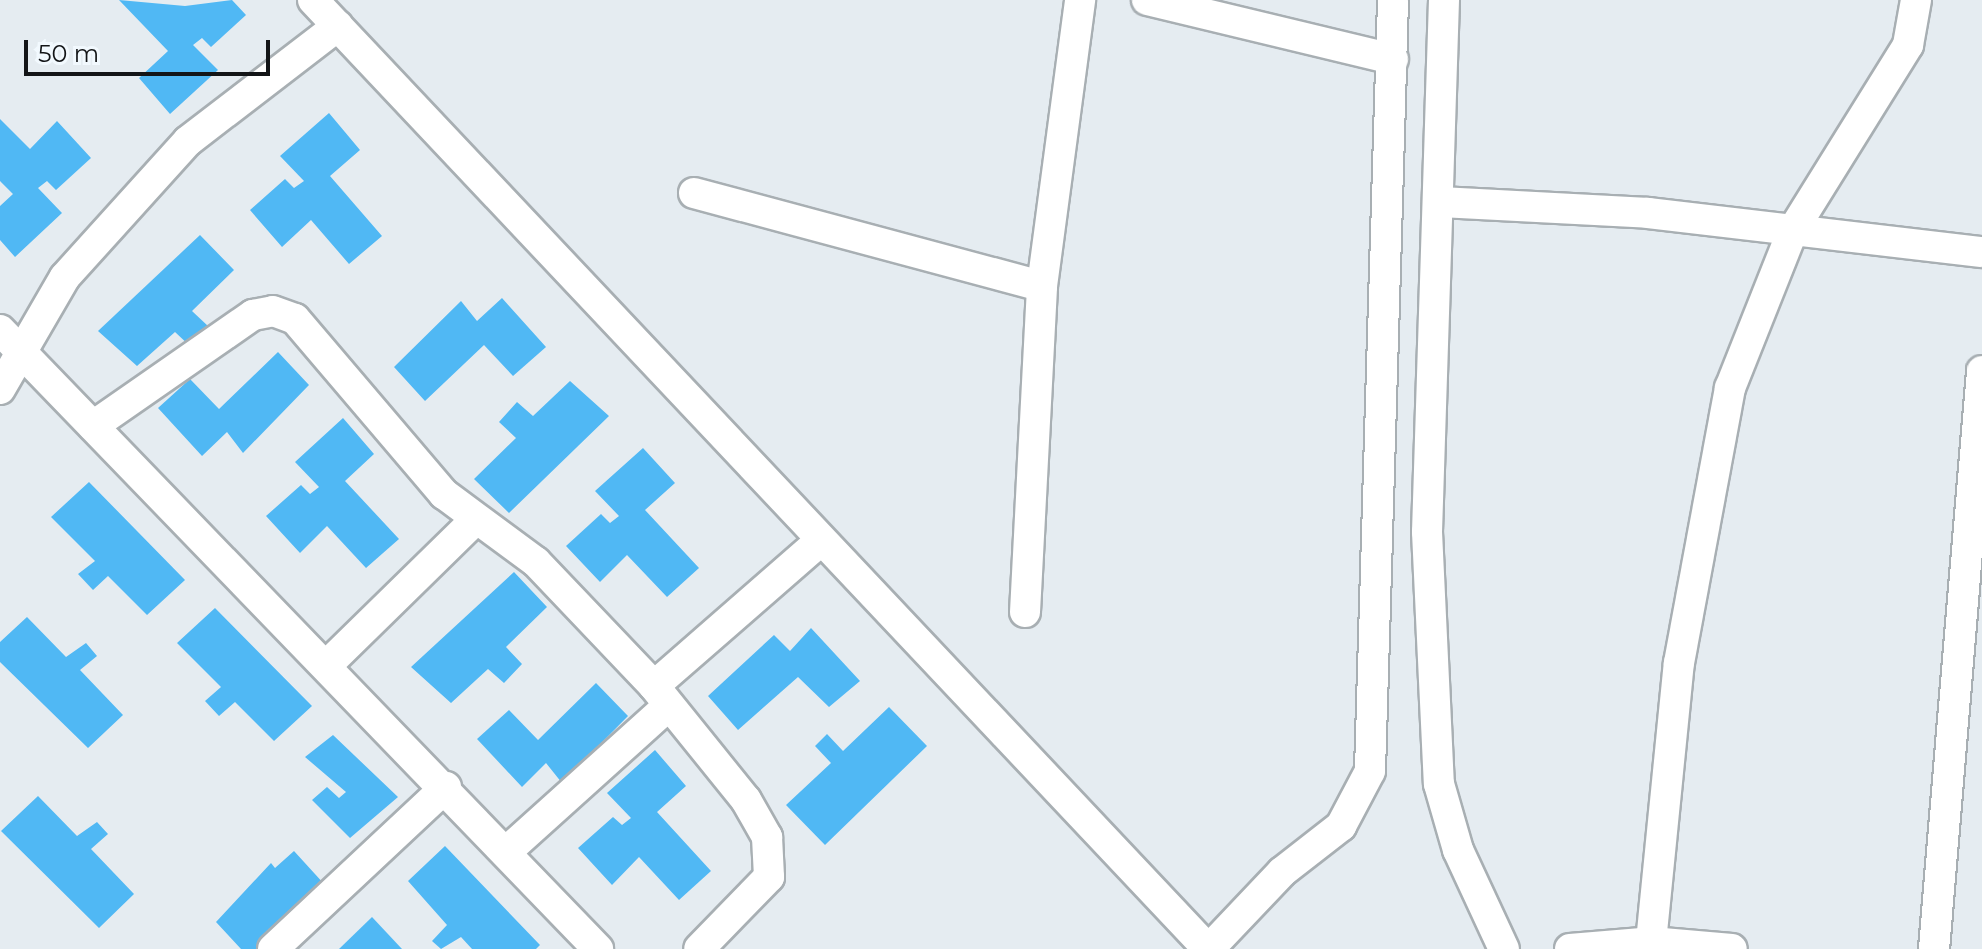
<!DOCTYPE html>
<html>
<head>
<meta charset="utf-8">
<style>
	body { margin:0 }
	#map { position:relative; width:1982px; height:949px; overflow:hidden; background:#e5ecf1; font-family:Montserrat,sans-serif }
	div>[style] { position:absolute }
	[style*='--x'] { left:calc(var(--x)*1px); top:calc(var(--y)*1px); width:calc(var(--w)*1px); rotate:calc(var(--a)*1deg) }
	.building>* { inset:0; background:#50b8f4 }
	.roads { filter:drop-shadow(2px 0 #a8afb3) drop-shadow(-2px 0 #a8afb3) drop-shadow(0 2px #a8afb3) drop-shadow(0 -2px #a8afb3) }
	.minor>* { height:30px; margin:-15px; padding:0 15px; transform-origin:15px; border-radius:15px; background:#fff }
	span { translate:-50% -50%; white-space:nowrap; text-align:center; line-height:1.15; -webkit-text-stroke:6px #f2f9fe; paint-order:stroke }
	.scale { position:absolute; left:24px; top:40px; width:246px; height:36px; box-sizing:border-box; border:4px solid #131517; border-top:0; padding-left:10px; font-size:24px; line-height:28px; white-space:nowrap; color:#131517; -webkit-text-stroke:6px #f2f9fe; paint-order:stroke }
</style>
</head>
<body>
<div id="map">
	<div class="building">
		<i style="clip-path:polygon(119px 0,185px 6px,232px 0,246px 15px,211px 47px,202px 38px,193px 45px,218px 70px,170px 114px,139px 78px,168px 51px)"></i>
		<i style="clip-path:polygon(329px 113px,360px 150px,330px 176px,382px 236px,349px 264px,311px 220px,282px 247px,250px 210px,285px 179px,294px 188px,304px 181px,280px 156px)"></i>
		<i style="clip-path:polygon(0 119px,30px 149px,57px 121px,91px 158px,56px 190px,47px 181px,38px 188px,62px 213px,15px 257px,0 240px,0 206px,13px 194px,0 181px)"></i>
		<i style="clip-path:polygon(200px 235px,234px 270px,192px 311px,209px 327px,191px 347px,175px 332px,137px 366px,98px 331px)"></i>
		<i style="clip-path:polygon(502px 298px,546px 347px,513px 376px,484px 345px,425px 401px,394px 367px,461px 301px,477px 321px)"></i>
		<i style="clip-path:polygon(278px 352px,309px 385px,243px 453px,227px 432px,202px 456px,158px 408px,190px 379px,219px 409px)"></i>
		<i style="clip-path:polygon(570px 381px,609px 416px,509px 513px,474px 479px,516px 438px,499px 422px,517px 402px,533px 416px)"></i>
		<i style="clip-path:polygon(343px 418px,374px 454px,345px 481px,399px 539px,366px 568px,327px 526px,300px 553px,266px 516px,301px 485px,310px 494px,319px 487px,295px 462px)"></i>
		<i style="clip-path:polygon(643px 448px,675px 483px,645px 510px,699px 568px,667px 597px,627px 555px,600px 582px,566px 546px,601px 514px,610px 523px,619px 516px,595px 491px)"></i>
		<i style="clip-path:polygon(89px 482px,185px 580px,147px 615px,108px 576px,93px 590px,78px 574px,95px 561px,51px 517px)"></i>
		<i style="clip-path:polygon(514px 572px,547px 607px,506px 647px,522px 664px,504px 683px,488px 669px,451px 703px,411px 667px)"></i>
		<i style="clip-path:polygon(215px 608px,312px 706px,274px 741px,235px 702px,219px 716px,205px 701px,221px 687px,177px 643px)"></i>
		<i style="clip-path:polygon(27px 617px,66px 657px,86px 643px,97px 656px,80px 670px,123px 715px,88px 748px,0 662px,0 642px)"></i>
		<i style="clip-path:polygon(811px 628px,860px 681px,829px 707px,798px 677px,738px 730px,708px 696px,774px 635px,790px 651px)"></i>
		<i style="clip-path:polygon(596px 683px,628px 716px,562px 783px,546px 763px,522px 787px,477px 739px,509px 710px,538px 740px)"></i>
		<i style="clip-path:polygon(889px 707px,927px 746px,825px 845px,786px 805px,831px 763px,815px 746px,827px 734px,843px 751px)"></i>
		<i style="clip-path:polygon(333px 735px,398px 797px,350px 838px,312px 800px,327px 787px,339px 798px,346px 792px,305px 757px)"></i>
		<i style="clip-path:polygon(655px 750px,686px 786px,657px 812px,711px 871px,679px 900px,639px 857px,612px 885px,578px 848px,613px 817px,622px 825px,631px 818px,607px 793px)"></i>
		<i style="clip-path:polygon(38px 796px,77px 836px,97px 822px,108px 834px,91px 849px,134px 894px,99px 928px,1px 831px)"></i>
		<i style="clip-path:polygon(445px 846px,540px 945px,536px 949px,472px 949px,461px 937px,441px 949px,432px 941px,447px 925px,408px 881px)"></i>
		<i style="clip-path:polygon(294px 851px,325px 885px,256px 949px,241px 949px,216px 922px,271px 863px,275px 868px)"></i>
		<i style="clip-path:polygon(372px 917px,402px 949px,339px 949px)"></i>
	</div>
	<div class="roads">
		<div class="minor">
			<i style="--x:313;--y:0;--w:1304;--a:46.68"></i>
			<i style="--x:1147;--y:0;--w:253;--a:13.5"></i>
			<i style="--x:1444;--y:0;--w:532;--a:91.83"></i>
			<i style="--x:1427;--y:532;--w:252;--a:87.3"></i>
			<i style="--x:1439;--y:784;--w:69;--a:73.9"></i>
			<i style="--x:1458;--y:850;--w:109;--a:65.1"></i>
			<i style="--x:694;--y:193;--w:360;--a:15"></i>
			<i style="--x:1441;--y:202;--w:207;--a:3"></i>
			<i style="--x:1648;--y:213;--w:336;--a:6.7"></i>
			<i style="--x:0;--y:330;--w:861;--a:45.99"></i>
			<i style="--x:0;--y:389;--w:129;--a:-59.9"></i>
			<i style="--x:65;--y:277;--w:183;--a:-47.9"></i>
			<i style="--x:188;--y:141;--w:189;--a:-37.5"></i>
			<i style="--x:93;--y:426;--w:195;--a:-34.8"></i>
			<i style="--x:253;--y:315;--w:20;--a:-11"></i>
			<i style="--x:273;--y:311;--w:23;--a:20"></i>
			<i style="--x:295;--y:319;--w:230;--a:49.6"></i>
			<i style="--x:444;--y:494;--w:114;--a:36.5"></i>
			<i style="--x:536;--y:562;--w:171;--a:46.4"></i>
			<i style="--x:654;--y:686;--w:146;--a:51.1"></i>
			<i style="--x:746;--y:800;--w:43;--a:60.4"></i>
			<i style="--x:767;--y:837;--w:40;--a:87.1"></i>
			<i style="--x:769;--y:877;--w:100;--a:134.2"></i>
			<i style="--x:1025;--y:612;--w:326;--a:-87"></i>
			<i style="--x:1042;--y:286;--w:289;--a:-82.4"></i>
			<i style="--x:327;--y:665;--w:206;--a:-44.4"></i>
			<i style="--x:654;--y:686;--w:220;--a:-41.1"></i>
			<i style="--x:506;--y:852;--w:219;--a:-42"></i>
			<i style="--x:1651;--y:942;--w:280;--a:-84.3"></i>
			<i style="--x:1679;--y:663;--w:280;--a:-79.5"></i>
			<i style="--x:1730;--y:388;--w:170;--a:-68.3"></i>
			<i style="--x:1793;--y:230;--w:218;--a:-58.1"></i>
			<i style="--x:1908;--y:45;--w:46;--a:-79.9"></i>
			<i style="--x:273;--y:949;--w:237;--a:-43.1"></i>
			<i style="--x:1209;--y:949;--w:106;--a:-46.5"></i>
			<i style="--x:1282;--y:872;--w:75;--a:-37.9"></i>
			<i style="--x:1341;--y:826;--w:62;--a:-62.2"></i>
			<i style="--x:1370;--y:771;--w:771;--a:-88.29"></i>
			<i style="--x:1570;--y:949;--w:81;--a:-4.9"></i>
			<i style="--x:1651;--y:942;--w:81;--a:4.9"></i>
			<i style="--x:1934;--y:949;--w:580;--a:-85.25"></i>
		</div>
	</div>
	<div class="scale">50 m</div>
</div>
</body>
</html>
